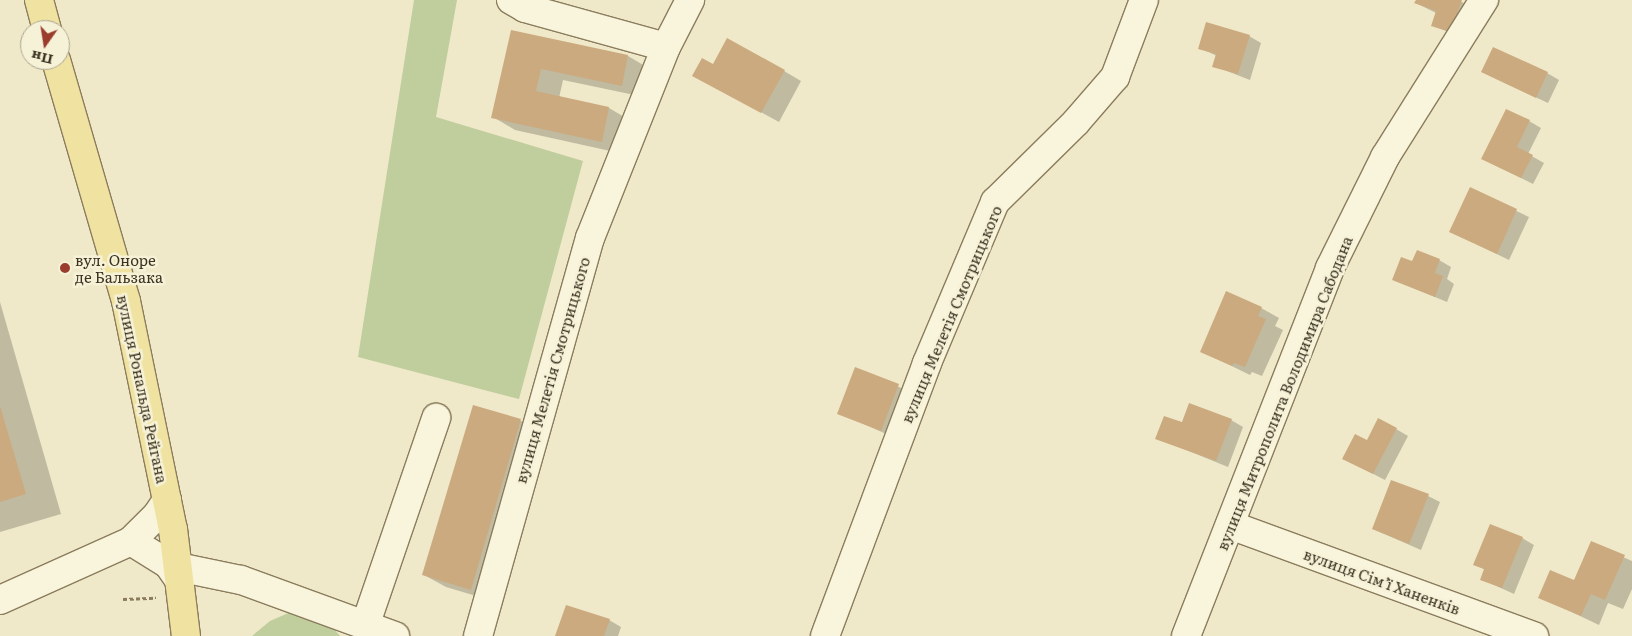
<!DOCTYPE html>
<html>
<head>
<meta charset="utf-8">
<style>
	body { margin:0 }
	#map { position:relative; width:1632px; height:636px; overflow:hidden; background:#efe9c9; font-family:Literata,serif }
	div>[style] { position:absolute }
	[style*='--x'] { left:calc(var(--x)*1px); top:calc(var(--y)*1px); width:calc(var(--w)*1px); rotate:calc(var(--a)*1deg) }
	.green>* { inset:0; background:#c0cd9c }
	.shadow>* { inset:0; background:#0003 }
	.building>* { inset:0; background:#ccaa7f }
	.path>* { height:3px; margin-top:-1.5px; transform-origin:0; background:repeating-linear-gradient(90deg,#8b7c5d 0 4px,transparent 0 6.5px) }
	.roads { filter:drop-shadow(1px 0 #8b7c5d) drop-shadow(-1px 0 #8b7c5d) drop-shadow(0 1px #8b7c5d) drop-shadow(0 -1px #8b7c5d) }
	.minor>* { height:28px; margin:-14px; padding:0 14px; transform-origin:14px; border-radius:14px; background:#f9f5dc }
	.major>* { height:28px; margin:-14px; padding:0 14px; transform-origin:14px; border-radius:14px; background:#f0e3a2 }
	.dots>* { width:14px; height:14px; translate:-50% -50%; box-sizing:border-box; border:2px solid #f6f2d8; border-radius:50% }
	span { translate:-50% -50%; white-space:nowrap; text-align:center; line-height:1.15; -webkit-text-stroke:5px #f6f2d8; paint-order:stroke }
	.poi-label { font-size:15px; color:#3c3221 }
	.left { translate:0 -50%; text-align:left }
	.street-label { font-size:15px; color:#3c3221 }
	.north { position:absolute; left:20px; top:20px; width:50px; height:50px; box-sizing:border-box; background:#f6f2d8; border:1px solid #aca58f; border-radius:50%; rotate:193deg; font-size:14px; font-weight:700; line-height:20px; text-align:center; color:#3c3221 }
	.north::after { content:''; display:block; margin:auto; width:18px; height:22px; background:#9a3d2d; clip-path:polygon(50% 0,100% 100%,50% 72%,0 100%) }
</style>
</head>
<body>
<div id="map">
	<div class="green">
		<i style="clip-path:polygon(414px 0,457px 0,436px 117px,583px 161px,519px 399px,358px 357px)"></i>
		<i style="clip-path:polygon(293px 611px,329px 623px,340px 636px,252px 636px,270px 621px)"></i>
	</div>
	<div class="shadow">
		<i style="clip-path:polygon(1417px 0,1458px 0,1473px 8px,1462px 38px,1432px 25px,1436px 13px,1416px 3px)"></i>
		<i style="clip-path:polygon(512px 31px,628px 56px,650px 69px,644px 97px,563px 80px,559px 98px,609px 108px,631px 121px,624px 154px,515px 130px,493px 117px)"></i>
		<i style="clip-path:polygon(1249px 36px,1261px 43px,1250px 80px,1214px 66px,1217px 56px,1200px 48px)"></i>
		<i style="clip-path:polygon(714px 66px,784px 71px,801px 81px,779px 122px,711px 85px)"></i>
		<i style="clip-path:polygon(1482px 72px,1547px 73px,1559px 80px,1548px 103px)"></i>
		<i style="clip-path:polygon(1529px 121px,1541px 128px,1528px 154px,1544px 163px,1533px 184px,1483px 159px)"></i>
		<i style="clip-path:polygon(1470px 189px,1529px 217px,1509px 260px,1451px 232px)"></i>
		<i style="clip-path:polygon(1439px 260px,1451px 267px,1447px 279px,1454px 284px,1447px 302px,1394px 280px,1413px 263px)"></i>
		<i style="clip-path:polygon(0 302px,61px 514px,0 532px)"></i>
		<i style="clip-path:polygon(1261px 308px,1279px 318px,1275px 326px,1283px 330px,1262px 376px,1252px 372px,1250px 375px,1201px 351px)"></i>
		<i style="clip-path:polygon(856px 369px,911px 392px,893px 437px,839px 413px)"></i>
		<i style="clip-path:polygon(474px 407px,521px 421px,543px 433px,493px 601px,446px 587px,424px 575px)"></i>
		<i style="clip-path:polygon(1231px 420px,1243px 427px,1228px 467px,1157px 438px,1182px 424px)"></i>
		<i style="clip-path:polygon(1396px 429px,1408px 436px,1385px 480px,1356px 465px,1368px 442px)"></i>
		<i style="clip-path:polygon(1428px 496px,1440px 502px,1421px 550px,1373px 529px)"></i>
		<i style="clip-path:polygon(1522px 538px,1534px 545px,1514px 594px,1481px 579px,1485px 570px,1475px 564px)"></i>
		<i style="clip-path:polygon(1591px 543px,1632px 561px,1632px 589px,1623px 609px,1608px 603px,1599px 625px,1540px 597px,1574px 581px)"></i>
		<i style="clip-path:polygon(609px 620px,621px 627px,618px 636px,557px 636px)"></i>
	</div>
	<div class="building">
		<i style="clip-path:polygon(1416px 0,1462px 0,1450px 32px,1431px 26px,1436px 11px,1414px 3px)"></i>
		<i style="clip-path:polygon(1206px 22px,1250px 35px,1238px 74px,1212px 67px,1216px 54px,1198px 49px)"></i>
		<i style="clip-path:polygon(511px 30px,628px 55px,622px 86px,541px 69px,536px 91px,609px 107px,602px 142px,491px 118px)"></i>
		<i style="clip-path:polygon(727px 38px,785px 70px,761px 113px,692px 76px,702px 58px,713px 64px)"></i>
		<i style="clip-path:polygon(1493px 47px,1548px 72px,1536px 98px,1481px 72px)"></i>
		<i style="clip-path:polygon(1506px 109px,1530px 120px,1517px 147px,1533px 155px,1521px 178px,1481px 159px)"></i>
		<i style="clip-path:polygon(1470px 187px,1517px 209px,1497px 254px,1449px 232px)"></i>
		<i style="clip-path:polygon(1417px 250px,1440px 259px,1435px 273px,1443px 276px,1435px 297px,1392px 280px,1401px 257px,1412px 261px)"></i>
		<i style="clip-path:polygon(1226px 291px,1262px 307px,1258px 316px,1266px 319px,1245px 367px,1234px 363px,1232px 366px,1200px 352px)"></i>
		<i style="clip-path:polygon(855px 367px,899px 384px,881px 431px,837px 414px)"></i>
		<i style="clip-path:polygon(1189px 403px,1232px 419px,1216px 461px,1155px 439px,1164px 416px,1182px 422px)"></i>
		<i style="clip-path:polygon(473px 405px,521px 419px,471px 590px,422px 575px)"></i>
		<i style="clip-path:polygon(0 406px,26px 494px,0 502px)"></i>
		<i style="clip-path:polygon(1378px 418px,1397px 428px,1373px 474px,1342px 459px,1355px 434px,1367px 440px)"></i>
		<i style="clip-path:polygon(1391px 480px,1429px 494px,1409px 544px,1372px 529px)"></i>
		<i style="clip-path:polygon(1490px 524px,1523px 537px,1502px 588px,1480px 580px,1484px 569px,1473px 565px)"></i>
		<i style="clip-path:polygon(1591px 541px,1625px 555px,1605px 600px,1591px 594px,1581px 616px,1538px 598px,1550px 570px,1574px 580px)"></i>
		<i style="clip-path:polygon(566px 605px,610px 619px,604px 636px,555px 636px)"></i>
	</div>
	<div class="path">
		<i style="--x:123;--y:599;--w:33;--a:-2"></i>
	</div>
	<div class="roads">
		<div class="minor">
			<i style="--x:511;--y:0;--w:16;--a:30"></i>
			<i style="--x:525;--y:8;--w:146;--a:15.5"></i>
			<i style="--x:1230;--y:525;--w:324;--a:20.1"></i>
			<i style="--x:131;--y:541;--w:44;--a:31.9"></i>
			<i style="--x:168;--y:564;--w:21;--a:55"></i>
			<i style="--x:178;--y:567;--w:64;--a:11.7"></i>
			<i style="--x:241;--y:580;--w:164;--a:20"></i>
			<i style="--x:0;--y:600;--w:144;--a:-24.2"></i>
			<i style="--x:131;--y:541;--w:37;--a:-45"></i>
			<i style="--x:157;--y:515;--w:18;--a:-56"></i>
			<i style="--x:366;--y:623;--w:217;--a:-71.1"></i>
			<i style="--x:478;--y:636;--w:413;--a:-74.3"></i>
			<i style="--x:590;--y:238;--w:206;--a:-68.3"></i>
			<i style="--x:666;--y:47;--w:53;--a:-62.9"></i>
			<i style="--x:825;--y:636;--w:291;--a:-69.5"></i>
			<i style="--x:927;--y:363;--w:175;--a:-67.1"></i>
			<i style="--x:995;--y:202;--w:114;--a:-44.6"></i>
			<i style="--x:1076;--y:122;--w:60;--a:-49.1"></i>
			<i style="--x:1115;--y:77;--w:82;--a:-69.4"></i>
			<i style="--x:1186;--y:636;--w:395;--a:-68.6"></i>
			<i style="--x:1330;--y:268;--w:124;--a:-63.6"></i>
			<i style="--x:1385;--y:157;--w:186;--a:-57.8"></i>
		</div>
		<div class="major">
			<i style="--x:39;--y:0;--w:31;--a:75"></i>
			<i style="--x:56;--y:60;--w:251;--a:73.8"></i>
			<i style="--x:126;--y:301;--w:233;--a:78.4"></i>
			<i style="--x:173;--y:529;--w:108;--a:83.1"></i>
		</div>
	</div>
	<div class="dots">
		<i style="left:65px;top:268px;background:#9a3d2d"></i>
	</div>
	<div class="poi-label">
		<span class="left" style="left:75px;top:268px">вул. Оноре<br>де Бальзака</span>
	</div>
	<div class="street-label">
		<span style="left:951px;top:314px;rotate:-67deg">вулиця Мелетія Смотрицького</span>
		<span style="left:552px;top:370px;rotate:-74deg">вулиця Мелетія Смотрицького</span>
		<span style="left:143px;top:389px;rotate:78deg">вулиця Рональда Рейгана</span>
		<span style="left:1284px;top:393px;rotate:-68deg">вулиця Митрополита Володимира Сабодана</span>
		<span style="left:1382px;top:581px;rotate:20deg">вулиця Сімʼї Ханенків</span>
	</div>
	<div class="north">Пн</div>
</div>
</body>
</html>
